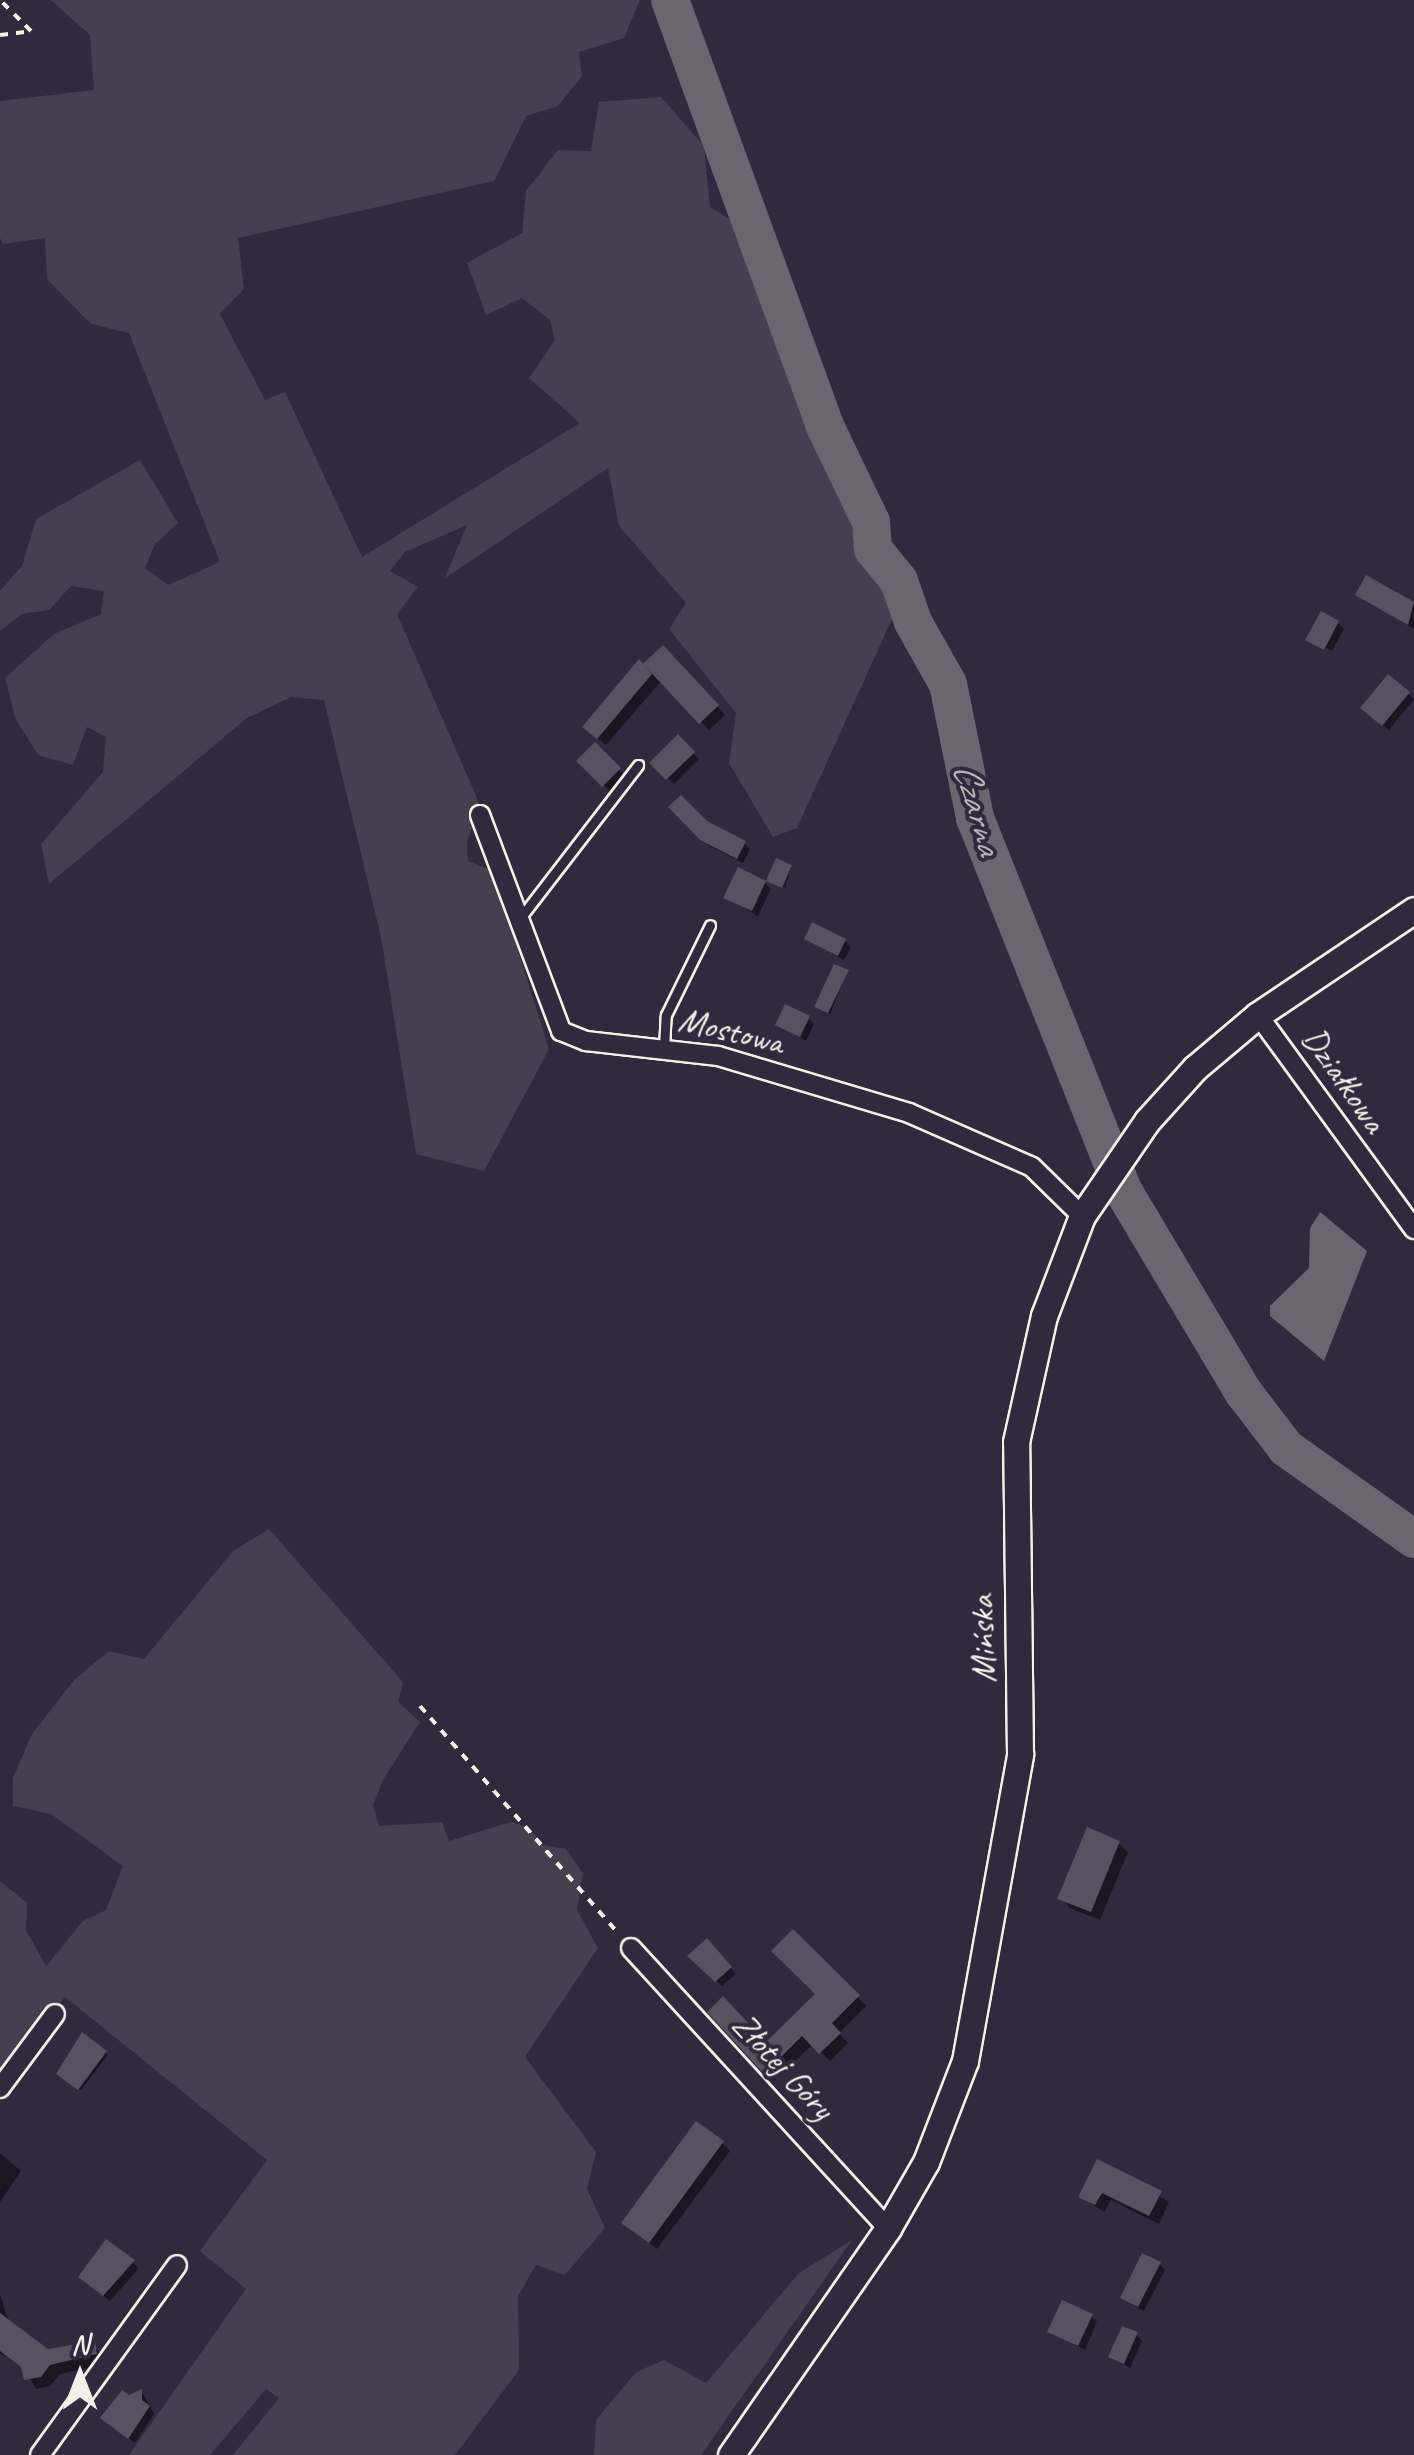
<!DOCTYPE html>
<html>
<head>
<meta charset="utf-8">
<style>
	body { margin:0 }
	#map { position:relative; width:1414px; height:2455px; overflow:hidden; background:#2f2a3d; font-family:Caveat,sans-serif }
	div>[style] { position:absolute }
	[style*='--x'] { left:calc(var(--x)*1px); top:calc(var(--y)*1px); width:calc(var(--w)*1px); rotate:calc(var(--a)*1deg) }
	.green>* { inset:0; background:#454050 }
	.water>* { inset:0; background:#6a6670 }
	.shadow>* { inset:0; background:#0007 }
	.river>* { height:38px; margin:-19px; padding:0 19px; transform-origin:19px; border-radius:19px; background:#6a6670 }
	.building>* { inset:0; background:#56525f }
	.path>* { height:4px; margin-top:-2px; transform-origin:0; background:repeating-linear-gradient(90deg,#f4f1e8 0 8px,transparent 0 16px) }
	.roads { filter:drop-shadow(2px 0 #f4f1e8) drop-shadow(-2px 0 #f4f1e8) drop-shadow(0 2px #f4f1e8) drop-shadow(0 -2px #f4f1e8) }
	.lane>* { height:9px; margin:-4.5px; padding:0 4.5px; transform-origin:4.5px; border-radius:4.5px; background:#2f2a3d }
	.street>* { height:18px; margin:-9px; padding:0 9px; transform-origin:9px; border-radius:9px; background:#2f2a3d }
	.secondary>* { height:25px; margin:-12.5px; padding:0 12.5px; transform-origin:12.5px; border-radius:12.5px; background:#2f2a3d }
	span { translate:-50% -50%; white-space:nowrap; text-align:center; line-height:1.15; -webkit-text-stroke:8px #2f2a3d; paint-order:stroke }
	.street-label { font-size:35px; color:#f4f1e8 }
	.water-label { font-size:38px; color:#b6b2b2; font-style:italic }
	.north { position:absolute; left:30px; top:2325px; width:100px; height:100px; -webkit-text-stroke:8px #2f2a3d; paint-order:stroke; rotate:0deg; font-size:28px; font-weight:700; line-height:40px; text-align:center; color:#f4f1e8 }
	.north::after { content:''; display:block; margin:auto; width:35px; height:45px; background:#f4f1e8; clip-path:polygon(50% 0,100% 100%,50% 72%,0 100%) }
</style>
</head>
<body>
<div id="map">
	<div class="green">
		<i style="clip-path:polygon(51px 0,640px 0,624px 38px,579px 52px,582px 76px,558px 106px,526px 116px,494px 181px,238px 238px,244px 289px,220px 314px,265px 400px,285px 392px,362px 557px,580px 423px,529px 378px,555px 340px,550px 320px,522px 298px,486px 315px,467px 263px,522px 233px,526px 191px,558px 150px,591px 151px,599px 102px,661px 97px,704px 146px,710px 207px,736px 223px,849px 507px,855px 551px,881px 573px,897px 608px,797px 828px,773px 837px,729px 763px,736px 713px,669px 629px,686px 603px,619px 526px,608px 468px,445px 578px,467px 525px,405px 552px,390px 571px,418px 587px,397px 614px,480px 805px,467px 842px,468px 861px,493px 871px,549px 1049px,484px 1171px,416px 1154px,381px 937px,324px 700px,291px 697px,247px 718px,49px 884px,41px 844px,103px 772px,106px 737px,87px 727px,73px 765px,38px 755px,15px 718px,5px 678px,54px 634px,101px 614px,104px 591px,71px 586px,49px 610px,22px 614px,0 631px,0 591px,22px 566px,36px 519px,140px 460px,178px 523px,155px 544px,145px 568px,168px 585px,220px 562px,129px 333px,91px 324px,47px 279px,45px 238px,3px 244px,0 238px,0 101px,94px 90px,90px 35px)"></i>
		<i style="clip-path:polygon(269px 1529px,403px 1682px,398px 1702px,420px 1722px,383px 1780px,373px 1805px,379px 1826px,442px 1822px,449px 1841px,511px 1822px,528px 1827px,543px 1845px,566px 1849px,583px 1873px,577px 1910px,598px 1948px,525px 2057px,596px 2152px,587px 2189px,605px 2228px,565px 2275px,536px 2265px,518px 2296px,519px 2370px,455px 2455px,233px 2455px,279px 2398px,266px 2389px,210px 2455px,129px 2455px,246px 2289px,200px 2251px,267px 2160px,65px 1997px,0 2079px,0 1881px,27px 1903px,26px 1930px,46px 1966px,83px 1921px,106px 1910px,123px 1866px,51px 1814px,13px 1806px,13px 1778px,32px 1734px,75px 1679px,109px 1651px,144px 1659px,233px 1551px)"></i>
		<i style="clip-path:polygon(852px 2240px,701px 2455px,594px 2455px,596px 2420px,636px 2372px,664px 2360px,706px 2383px,799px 2273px)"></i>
	</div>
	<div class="water">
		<i style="clip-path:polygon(1320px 1212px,1367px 1251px,1324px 1361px,1270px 1316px,1270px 1306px,1309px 1268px,1310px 1228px)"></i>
	</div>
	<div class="shadow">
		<i style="clip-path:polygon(1367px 578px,1414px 604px,1414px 629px,1358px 594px)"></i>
		<i style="clip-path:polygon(1338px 623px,1344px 629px,1332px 651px,1312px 640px)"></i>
		<i style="clip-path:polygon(663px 649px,725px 715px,709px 730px,662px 680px,606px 745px,593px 734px)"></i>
		<i style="clip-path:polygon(1408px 694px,1414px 699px,1389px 730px,1369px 714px)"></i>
		<i style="clip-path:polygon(678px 738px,699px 759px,674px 784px,653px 763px)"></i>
		<i style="clip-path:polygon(595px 746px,625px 776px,610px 791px,580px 761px)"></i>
		<i style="clip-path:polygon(671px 807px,744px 843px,750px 849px,743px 863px,709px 846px)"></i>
		<i style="clip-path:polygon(791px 867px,785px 888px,769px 881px)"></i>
		<i style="clip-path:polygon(765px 883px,771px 889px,758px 916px,726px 897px)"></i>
		<i style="clip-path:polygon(807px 938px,845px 941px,851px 947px,844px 960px)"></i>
		<i style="clip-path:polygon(847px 973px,830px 1014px,819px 1009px)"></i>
		<i style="clip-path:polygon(808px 1018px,814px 1024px,806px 1041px,778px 1024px)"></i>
		<i style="clip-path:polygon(1118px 1843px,1128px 1852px,1100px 1920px,1070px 1908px,1060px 1898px)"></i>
		<i style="clip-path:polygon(793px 1932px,866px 2006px,839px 2033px,848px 2043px,830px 2061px,813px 2044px,774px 2081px,710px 2012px,766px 2045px,819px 1994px)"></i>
		<i style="clip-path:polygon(707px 1942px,736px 1974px,722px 1986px,691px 1956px)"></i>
		<i style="clip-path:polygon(83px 2036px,108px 2055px,81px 2090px,60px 2073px)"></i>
		<i style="clip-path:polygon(722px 2143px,730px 2151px,657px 2249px,632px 2230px)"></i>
		<i style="clip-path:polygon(0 2153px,21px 2171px,0 2202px)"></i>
		<i style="clip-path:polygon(1098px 2162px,1169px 2202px,1159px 2224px,1111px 2200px,1104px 2212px,1081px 2197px)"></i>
		<i style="clip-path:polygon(107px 2242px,139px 2268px,110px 2301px,87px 2283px)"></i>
		<i style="clip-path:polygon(1159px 2264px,1165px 2270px,1144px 2311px,1129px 2303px,1123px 2297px)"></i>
		<i style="clip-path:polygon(0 2294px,9px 2323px,47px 2351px,94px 2344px,105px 2364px,60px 2374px,50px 2386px,36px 2389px,24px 2368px,0 2353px)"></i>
		<i style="clip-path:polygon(1091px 2316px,1097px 2322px,1085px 2350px,1050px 2331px)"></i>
		<i style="clip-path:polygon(1136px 2335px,1142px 2341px,1130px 2368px,1111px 2357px)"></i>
		<i style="clip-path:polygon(142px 2392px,154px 2414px,135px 2443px,110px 2424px,129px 2398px)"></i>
	</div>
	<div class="river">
		<i style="--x:670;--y:0;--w:451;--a:70"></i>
		<i style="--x:824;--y:424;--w:109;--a:64.4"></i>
		<i style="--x:871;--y:522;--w:27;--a:86"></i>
		<i style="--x:873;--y:549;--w:41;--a:50.9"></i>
		<i style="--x:899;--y:581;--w:43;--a:71.1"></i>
		<i style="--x:913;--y:622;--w:71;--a:60.6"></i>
		<i style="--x:948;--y:684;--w:137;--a:78.6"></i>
		<i style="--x:975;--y:818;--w:403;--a:68.3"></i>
		<i style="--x:1124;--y:1192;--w:234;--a:59.2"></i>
		<i style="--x:1244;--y:1393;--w:69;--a:52.6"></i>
		<i style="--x:1286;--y:1448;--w:157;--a:35.4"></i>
	</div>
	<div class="building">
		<i style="clip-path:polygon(1366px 575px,1414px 602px,1408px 625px,1355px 595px)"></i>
		<i style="clip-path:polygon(1321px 611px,1339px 621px,1324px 650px,1305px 640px)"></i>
		<i style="clip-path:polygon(663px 645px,719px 705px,699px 724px,643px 664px)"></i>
		<i style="clip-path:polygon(639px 659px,652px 674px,597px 739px,582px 727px)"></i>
		<i style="clip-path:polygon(1388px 674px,1410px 692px,1382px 726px,1360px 708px)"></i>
		<i style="clip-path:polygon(678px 734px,695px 752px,666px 780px,649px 763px)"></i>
		<i style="clip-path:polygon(595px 742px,621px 768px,602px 787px,576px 761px)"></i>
		<i style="clip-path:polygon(681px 795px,707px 821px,746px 841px,737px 859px,700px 840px,668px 807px)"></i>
		<i style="clip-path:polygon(776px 858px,792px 865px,782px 888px,766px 881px)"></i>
		<i style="clip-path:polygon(738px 867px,766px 881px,752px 911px,723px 898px)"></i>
		<i style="clip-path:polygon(812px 922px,846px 939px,838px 956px,804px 939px)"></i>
		<i style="clip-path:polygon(834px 964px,849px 970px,828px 1013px,814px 1007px)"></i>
		<i style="clip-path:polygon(785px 1004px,810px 1016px,800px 1037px,775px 1025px)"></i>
		<i style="clip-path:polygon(1087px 1827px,1120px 1841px,1091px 1912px,1057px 1899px)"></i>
		<i style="clip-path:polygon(793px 1929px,860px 1995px,832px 2023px,841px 2033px,819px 2054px,802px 2036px,764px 2074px,707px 2012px,723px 1996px,766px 2042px,815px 1994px,771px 1951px)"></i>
		<i style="clip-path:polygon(707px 1938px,732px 1967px,715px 1982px,687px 1956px)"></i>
		<i style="clip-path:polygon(82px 2032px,107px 2051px,78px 2090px,56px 2074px)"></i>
		<i style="clip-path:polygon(696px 2121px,724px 2141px,649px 2243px,621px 2223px)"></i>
		<i style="clip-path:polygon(1097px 2159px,1162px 2191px,1149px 2216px,1102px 2193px,1095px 2205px,1078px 2197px)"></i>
		<i style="clip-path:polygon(106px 2239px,135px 2260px,103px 2296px,78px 2277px)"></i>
		<i style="clip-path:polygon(1142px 2253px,1161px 2262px,1138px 2307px,1120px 2298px)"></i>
		<i style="clip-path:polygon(1062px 2300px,1093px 2314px,1078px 2346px,1047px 2332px)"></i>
		<i style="clip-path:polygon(0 2313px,48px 2349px,95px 2341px,97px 2354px,50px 2365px,41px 2377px,24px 2380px,21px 2367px,0 2351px)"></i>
		<i style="clip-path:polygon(1122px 2326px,1138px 2332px,1124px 2364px,1108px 2357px)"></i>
		<i style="clip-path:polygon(142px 2389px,142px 2400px,150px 2406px,128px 2439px,100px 2418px,122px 2390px,129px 2395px)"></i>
	</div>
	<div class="path">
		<i style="--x:0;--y:35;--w:31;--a:-7"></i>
		<i style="--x:31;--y:31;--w:44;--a:-135"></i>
		<i style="--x:420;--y:1706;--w:301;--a:48.9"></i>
	</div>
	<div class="roads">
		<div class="lane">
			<i style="--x:521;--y:917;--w:192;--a:-52.4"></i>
			<i style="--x:664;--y:1048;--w:33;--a:-87"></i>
			<i style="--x:666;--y:1015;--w:100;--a:-63.9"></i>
		</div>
		<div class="street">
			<i style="--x:480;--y:815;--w:231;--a:69.4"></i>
			<i style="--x:561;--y:1031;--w:27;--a:22"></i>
			<i style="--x:586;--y:1041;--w:133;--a:6.5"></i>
			<i style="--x:718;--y:1056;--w:199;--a:16.6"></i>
			<i style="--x:909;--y:1113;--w:134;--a:23.7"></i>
			<i style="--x:1032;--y:1167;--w:70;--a:44.4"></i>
			<i style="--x:1258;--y:1015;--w:265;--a:53.9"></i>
			<i style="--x:631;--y:1948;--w:380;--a:47.5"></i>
			<i style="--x:0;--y:2088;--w:92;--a:-53.4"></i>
			<i style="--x:40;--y:2455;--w:234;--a:-54.2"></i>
		</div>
		<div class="secondary">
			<i style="--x:731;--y:2455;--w:276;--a:-55.3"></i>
			<i style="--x:888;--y:2228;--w:76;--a:-60.1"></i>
			<i style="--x:926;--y:2162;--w:108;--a:-68.9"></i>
			<i style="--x:965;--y:2061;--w:312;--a:-79.8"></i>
			<i style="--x:1020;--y:1754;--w:312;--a:-90.7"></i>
			<i style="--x:1016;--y:1442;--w:129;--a:-77.5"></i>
			<i style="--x:1044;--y:1316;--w:107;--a:-69.2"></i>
			<i style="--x:1082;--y:1216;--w:115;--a:-55.6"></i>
			<i style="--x:1147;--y:1121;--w:72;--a:-47.8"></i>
			<i style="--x:1195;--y:1068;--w:82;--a:-40.1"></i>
			<i style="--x:1258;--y:1015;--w:188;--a:-33.9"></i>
		</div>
	</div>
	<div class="street-label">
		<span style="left:731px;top:1031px;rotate:13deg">Mostowa</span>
		<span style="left:1344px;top:1080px;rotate:55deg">Działkowa</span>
		<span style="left:983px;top:1639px;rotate:-92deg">Mińska</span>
		<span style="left:783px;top:2066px;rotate:47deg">Złotej Góry</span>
	</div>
	<div class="water-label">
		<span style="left:978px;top:808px;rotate:74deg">Czarna</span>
	</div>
	<div class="north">N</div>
</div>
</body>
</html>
